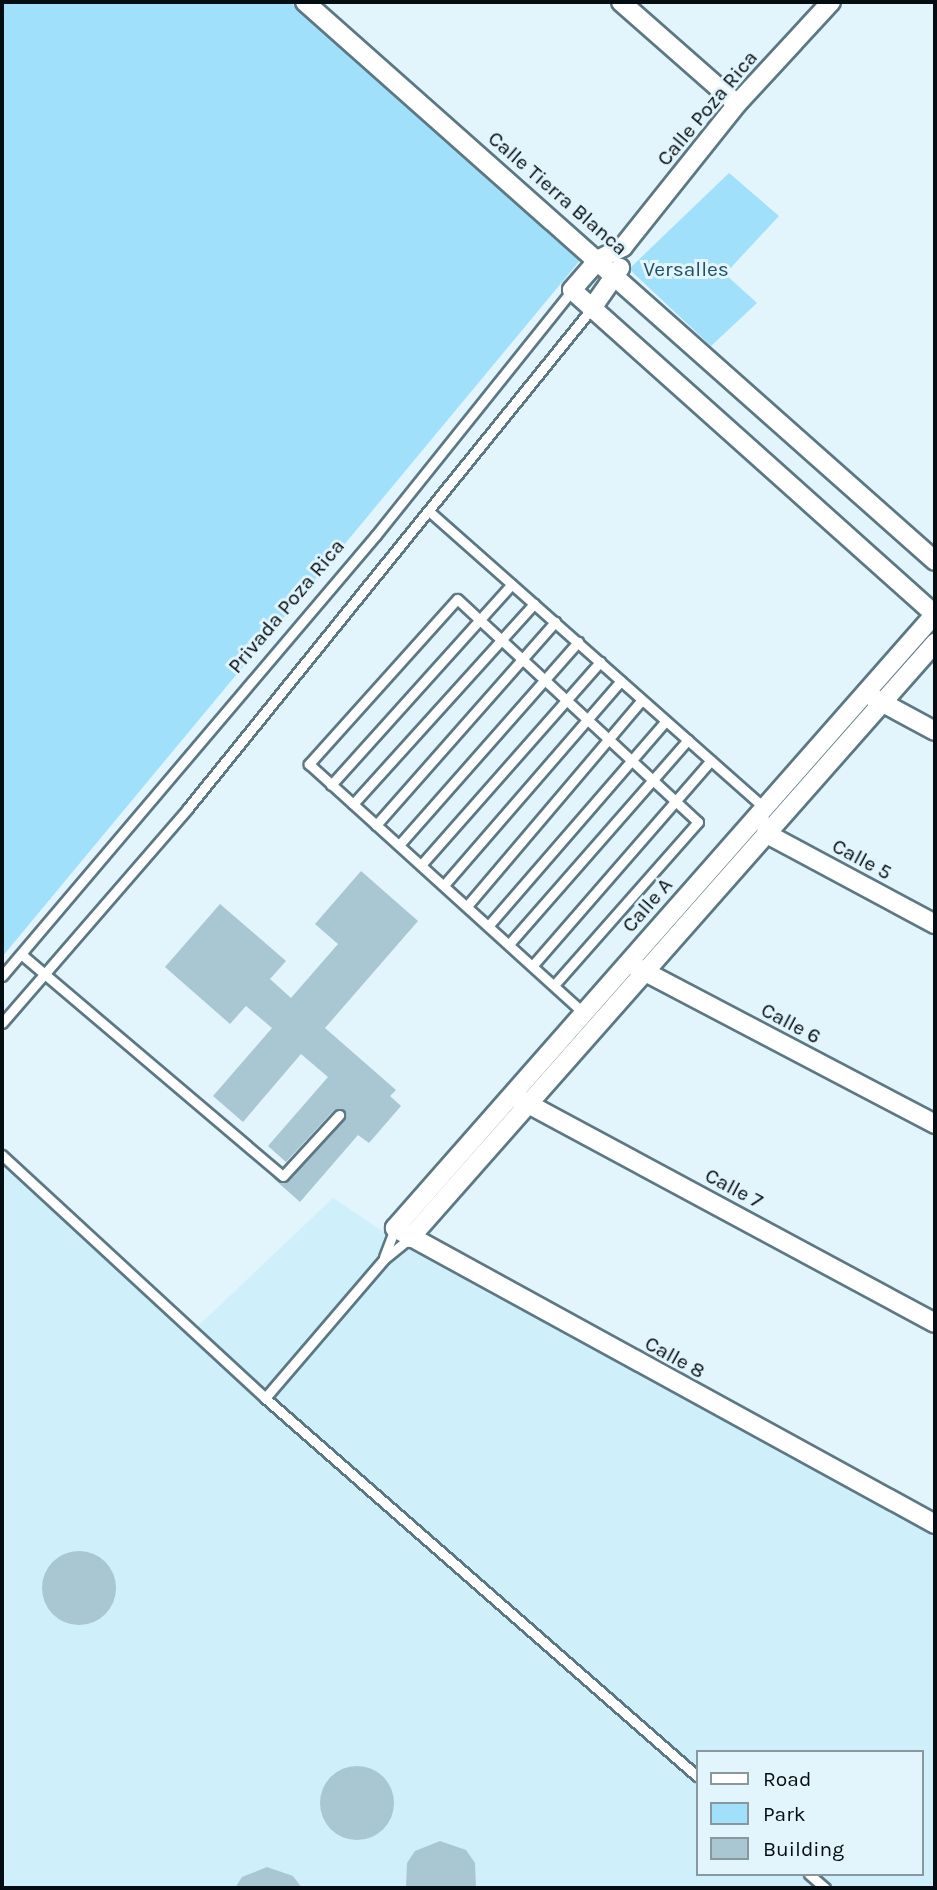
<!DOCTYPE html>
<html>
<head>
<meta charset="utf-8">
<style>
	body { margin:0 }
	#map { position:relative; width:937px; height:1890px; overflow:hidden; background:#e2f4fc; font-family:Karla,sans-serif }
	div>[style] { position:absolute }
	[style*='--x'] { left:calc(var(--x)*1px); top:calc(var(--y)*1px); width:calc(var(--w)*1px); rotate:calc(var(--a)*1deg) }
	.built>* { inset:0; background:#cfeffb }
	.green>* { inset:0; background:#a1e0fa }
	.building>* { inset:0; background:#a9c7d3 }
	.round { border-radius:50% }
	.roads { filter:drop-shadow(2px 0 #5d7883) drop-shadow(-2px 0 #5d7883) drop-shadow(0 2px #5d7883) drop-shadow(0 -2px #5d7883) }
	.service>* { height:9px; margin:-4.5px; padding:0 4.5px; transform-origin:4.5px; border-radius:4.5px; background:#fff }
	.minor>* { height:18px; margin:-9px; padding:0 9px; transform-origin:9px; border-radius:9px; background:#fff }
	span { translate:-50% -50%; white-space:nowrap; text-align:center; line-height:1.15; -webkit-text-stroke:6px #e2f4fc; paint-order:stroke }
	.street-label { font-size:21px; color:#040d11 }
	.park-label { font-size:21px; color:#1f5162 }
	.frame { position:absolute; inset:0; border:4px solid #040d11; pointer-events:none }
	.legend { position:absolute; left:696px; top:1750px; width:228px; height:126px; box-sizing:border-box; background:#e2f4fc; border:2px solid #89989e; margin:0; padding:9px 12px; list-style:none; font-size:21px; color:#040d11 }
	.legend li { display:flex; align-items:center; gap:14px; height:35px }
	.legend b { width:35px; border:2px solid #89989e }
</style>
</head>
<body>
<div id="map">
	<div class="built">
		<i style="clip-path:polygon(evenodd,2px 1149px,196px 1328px,333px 1198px,412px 1251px,935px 1536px,935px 1888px,2px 1888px,2px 1149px,697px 1752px,921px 1752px,921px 1874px,697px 1874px,697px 1752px)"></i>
	</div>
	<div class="green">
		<i style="clip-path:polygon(2px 2px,290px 2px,582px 258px,2px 957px)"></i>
		<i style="clip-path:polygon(729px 173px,779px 216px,725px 274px,757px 303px,711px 346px,629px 269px)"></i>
	</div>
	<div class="building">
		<i style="clip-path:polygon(361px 871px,418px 921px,325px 1028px,396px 1090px,390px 1096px,401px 1106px,369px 1143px,358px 1135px,300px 1202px,273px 1178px,288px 1181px,345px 1112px,334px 1110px,286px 1162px,268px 1146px,328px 1077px,301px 1054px,243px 1122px,213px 1096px,272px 1028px,246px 1006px,230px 1024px,165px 967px,220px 904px,286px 961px,270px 979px,291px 998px,338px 944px,315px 924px)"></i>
		<i class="round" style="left:42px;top:1551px;width:74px;height:74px"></i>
		<i class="round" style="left:320px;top:1766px;width:74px;height:74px"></i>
		<i style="clip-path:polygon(440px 1841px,466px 1850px,475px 1863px,476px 1888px,406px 1888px,407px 1863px,415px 1851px)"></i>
		<i style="clip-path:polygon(267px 1867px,293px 1876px,302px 1888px,235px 1888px,242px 1877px)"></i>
	</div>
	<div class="roads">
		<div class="service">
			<i style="--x:430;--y:512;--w:445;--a:41.5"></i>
			<i style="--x:331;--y:785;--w:270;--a:-48"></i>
			<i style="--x:353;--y:804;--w:270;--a:-47.9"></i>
			<i style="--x:376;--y:825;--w:271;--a:-48.6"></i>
			<i style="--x:399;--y:845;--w:271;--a:-48.6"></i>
			<i style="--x:421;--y:865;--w:271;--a:-48.6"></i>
			<i style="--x:444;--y:885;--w:270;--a:-49.1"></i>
			<i style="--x:467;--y:906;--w:270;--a:-49.7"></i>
			<i style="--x:489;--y:925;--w:270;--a:-49.1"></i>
			<i style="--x:510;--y:943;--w:270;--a:-48.8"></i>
			<i style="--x:21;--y:954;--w:343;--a:40.3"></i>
			<i style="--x:283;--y:1176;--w:83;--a:-47.4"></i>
			<i style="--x:533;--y:965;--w:271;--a:-49"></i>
			<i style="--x:2;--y:976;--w:578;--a:-49.7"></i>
			<i style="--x:376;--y:535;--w:314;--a:-51.3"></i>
			<i style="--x:555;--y:984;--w:216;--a:-48.6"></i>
			<i style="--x:698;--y:822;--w:328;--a:-137.2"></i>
			<i style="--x:457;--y:599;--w:222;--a:131.9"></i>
			<i style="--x:309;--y:764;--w:372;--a:42.2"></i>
			<i style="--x:2;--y:1023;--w:284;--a:-49.1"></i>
			<i style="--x:188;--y:808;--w:643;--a:-51.06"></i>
			<i style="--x:2;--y:1155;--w:358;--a:42.7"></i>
			<i style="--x:265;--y:1398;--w:574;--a:41.19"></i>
			<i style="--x:384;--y:1257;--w:31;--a:-69"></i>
			<i style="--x:265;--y:1398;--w:183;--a:-49.4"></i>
			<i style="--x:384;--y:1259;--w:33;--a:-39"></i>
			<i style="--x:809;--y:1874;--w:21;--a:41"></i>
		</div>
		<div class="minor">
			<i style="--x:305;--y:2;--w:842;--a:41.58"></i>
			<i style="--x:621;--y:2;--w:154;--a:41.3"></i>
			<i style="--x:831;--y:2;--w:139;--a:132.7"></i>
			<i style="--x:737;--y:104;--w:183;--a:128.6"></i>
			<i style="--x:623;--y:247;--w:27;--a:153"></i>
			<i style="--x:599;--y:259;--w:41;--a:131.1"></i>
			<i style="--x:572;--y:290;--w:487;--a:41.8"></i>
			<i style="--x:592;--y:308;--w:49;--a:-55"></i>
			<i style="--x:935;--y:614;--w:818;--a:131.33"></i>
			<i style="--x:395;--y:1228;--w:616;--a:28.73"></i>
			<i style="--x:874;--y:698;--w:69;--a:28.4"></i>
			<i style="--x:766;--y:826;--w:8;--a:83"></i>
			<i style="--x:767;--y:834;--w:191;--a:28.2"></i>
			<i style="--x:636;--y:967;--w:338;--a:27.7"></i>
			<i style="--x:519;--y:1099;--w:472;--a:28.3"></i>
			<i style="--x:410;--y:1238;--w:794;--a:-48.58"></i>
		</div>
	</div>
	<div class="street-label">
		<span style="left:707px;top:108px;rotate:-50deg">Calle Poza Rica</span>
		<span style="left:558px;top:193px;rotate:41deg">Calle Tierra Blanca</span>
		<span style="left:286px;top:606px;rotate:-50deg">Privada Poza Rica</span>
		<span style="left:862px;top:859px;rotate:28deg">Calle 5</span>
		<span style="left:647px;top:905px;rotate:-49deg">Calle A</span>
		<span style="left:791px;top:1023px;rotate:28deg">Calle 6</span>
		<span style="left:734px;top:1188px;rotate:28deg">Calle 7</span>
		<span style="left:675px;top:1357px;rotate:29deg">Calle 8</span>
	</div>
	<div class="park-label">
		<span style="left:686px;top:269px">Versalles</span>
	</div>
	<div class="frame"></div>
	<ul class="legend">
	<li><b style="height:9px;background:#fff"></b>Road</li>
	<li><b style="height:19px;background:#a1e0fa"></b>Park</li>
	<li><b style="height:19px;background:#a9c7d3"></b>Building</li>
	</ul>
</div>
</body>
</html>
